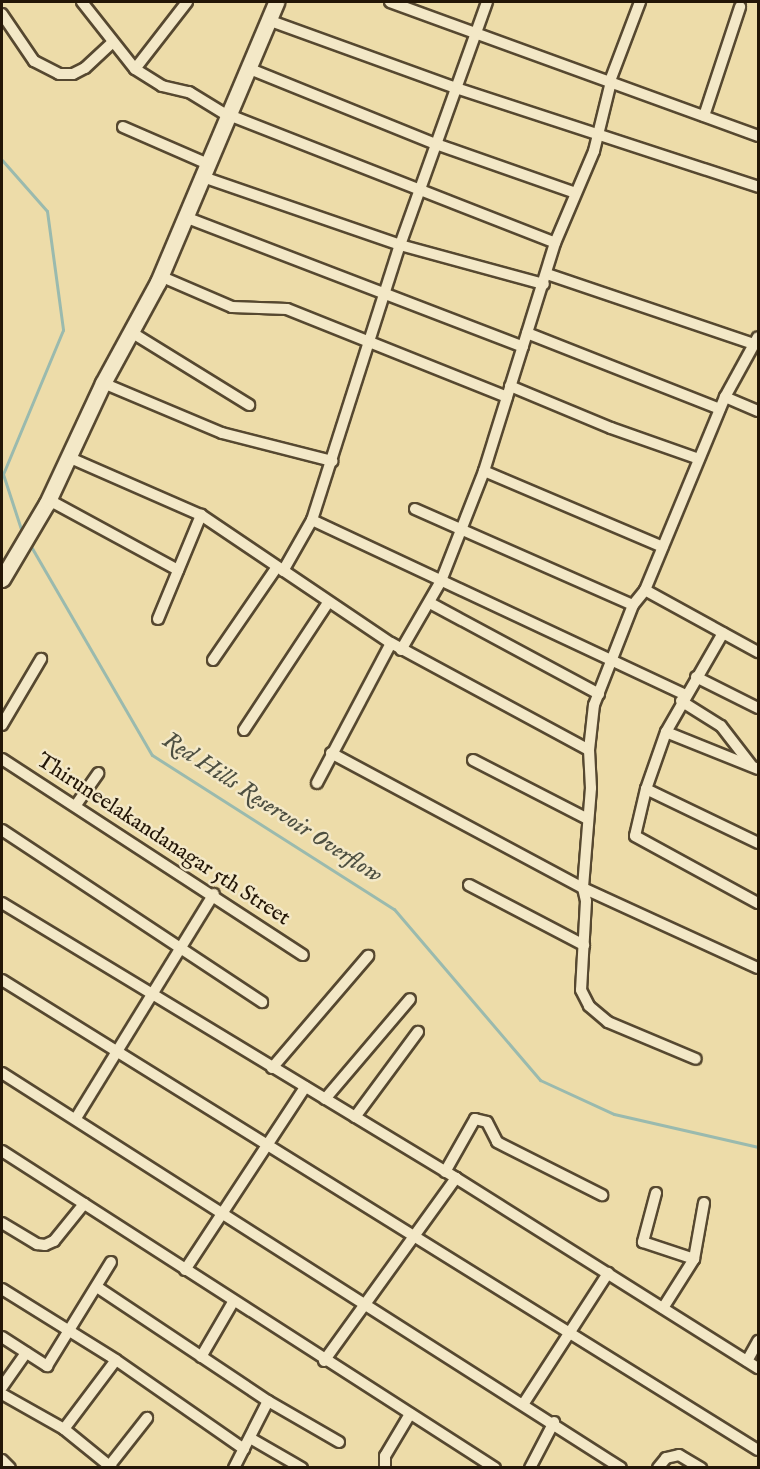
<!DOCTYPE html>
<html>
<head>
<meta charset="utf-8">
<style>
	body { margin:0 }
	#map { position:relative; width:760px; height:1469px; overflow:hidden; background:#eddca9; font-family:"IM FELL English",serif }
	div>[style] { position:absolute }
	[style*='--x'] { left:calc(var(--x)*1px); top:calc(var(--y)*1px); width:calc(var(--w)*1px); rotate:calc(var(--a)*1deg) }
	.stream>* { height:3px; margin:-1.5px; padding:0 1.5px; transform-origin:1.5px; border-radius:1.5px; background:#9abaae }
	.roads { filter:drop-shadow(2px 0 #564830) drop-shadow(-2px 0 #564830) drop-shadow(0 2px #564830) drop-shadow(0 -2px #564830) }
	.street>* { height:10px; margin:-5px; padding:0 5px; transform-origin:5px; border-radius:5px; background:#f3e8c7 }
	.secondary>* { height:15px; margin:-7.5px; padding:0 7.5px; transform-origin:7.5px; border-radius:7.5px; background:#f3e8c7 }
	span { translate:-50% -50%; white-space:nowrap; text-align:center; line-height:1.15; -webkit-text-stroke:5px #f3e8c7; paint-order:stroke }
	.street-label { font-size:22px; color:#231607 }
	.water-label { font-size:24px; color:#4d4f41; font-style:italic }
	.frame { position:absolute; inset:0; border:3px solid #231607; pointer-events:none }
</style>
</head>
<body>
<div id="map">
	<div class="stream">
		<i style="--x:2;--y:160;--w:68;--a:48.6"></i>
		<i style="--x:47;--y:211;--w:120;--a:82.3"></i>
		<i style="--x:63;--y:330;--w:156;--a:112.6"></i>
		<i style="--x:3;--y:474;--w:61;--a:71.9"></i>
		<i style="--x:29;--y:543;--w:245;--a:59.9"></i>
		<i style="--x:152;--y:755;--w:287;--a:32.5"></i>
		<i style="--x:394;--y:909;--w:225;--a:49.5"></i>
		<i style="--x:540;--y:1080;--w:81;--a:24.7"></i>
		<i style="--x:614;--y:1114;--w:148;--a:12.9"></i>
	</div>
	<div class="roads">
		<div class="street">
			<i style="--x:82;--y:2;--w:85;--a:51.7"></i>
			<i style="--x:135;--y:69;--w:32;--a:32"></i>
			<i style="--x:162;--y:86;--w:28;--a:13"></i>
			<i style="--x:189;--y:92;--w:46;--a:31.6"></i>
			<i style="--x:390;--y:2;--w:392;--a:20"></i>
			<i style="--x:2;--y:14;--w:57;--a:55.8"></i>
			<i style="--x:34;--y:61;--w:28;--a:27"></i>
			<i style="--x:59;--y:74;--w:14;--a:0"></i>
			<i style="--x:73;--y:74;--w:13;--a:-27"></i>
			<i style="--x:85;--y:68;--w:38;--a:-43"></i>
			<i style="--x:268;--y:20;--w:200;--a:19.9"></i>
			<i style="--x:456;--y:88;--w:318;--a:18.1"></i>
			<i style="--x:135;--y:69;--w:85;--a:-52.2"></i>
			<i style="--x:250;--y:69;--w:201;--a:22"></i>
			<i style="--x:436;--y:144;--w:148;--a:19.3"></i>
			<i style="--x:610;--y:81;--w:85;--a:-69.2"></i>
			<i style="--x:229;--y:115;--w:350;--a:21.4"></i>
			<i style="--x:704;--y:116;--w:115;--a:-71.7"></i>
			<i style="--x:123;--y:127;--w:93;--a:23.5"></i>
			<i style="--x:203;--y:177;--w:208;--a:19"></i>
			<i style="--x:400;--y:245;--w:149;--a:15.2"></i>
			<i style="--x:185;--y:217;--w:362;--a:21"></i>
			<i style="--x:547;--y:274;--w:219;--a:18.7"></i>
			<i style="--x:160;--y:276;--w:78;--a:23.3"></i>
			<i style="--x:232;--y:307;--w:55;--a:2.1"></i>
			<i style="--x:287;--y:309;--w:237;--a:21.8"></i>
			<i style="--x:131;--y:332;--w:139;--a:31.7"></i>
			<i style="--x:527;--y:333;--w:207;--a:21.5"></i>
			<i style="--x:103;--y:383;--w:129;--a:22.8"></i>
			<i style="--x:222;--y:433;--w:114;--a:14.3"></i>
			<i style="--x:510;--y:386;--w:109;--a:22.6"></i>
			<i style="--x:611;--y:428;--w:93;--a:19.4"></i>
			<i style="--x:725;--y:397;--w:36;--a:23"></i>
			<i style="--x:68;--y:457;--w:145;--a:23.6"></i>
			<i style="--x:201;--y:515;--w:229;--a:34"></i>
			<i style="--x:391;--y:643;--w:225;--a:28.4"></i>
			<i style="--x:589;--y:750;--w:45;--a:-83.7"></i>
			<i style="--x:594;--y:705;--w:107;--a:-68.7"></i>
			<i style="--x:633;--y:605;--w:19;--a:-51"></i>
			<i style="--x:645;--y:590;--w:209;--a:-67.5"></i>
			<i style="--x:725;--y:397;--w:68;--a:-61.2"></i>
			<i style="--x:484;--y:471;--w:194;--a:23"></i>
			<i style="--x:49;--y:500;--w:147;--a:28.5"></i>
			<i style="--x:415;--y:509;--w:238;--a:23.8"></i>
			<i style="--x:312;--y:520;--w:412;--a:25.1"></i>
			<i style="--x:283;--y:571;--w:59;--a:-60.4"></i>
			<i style="--x:312;--y:520;--w:289;--a:-72.3"></i>
			<i style="--x:400;--y:245;--w:258;--a:-70.3"></i>
			<i style="--x:645;--y:590;--w:129;--a:28.8"></i>
			<i style="--x:430;--y:603;--w:192;--a:28.3"></i>
			<i style="--x:158;--y:619;--w:113;--a:-67.5"></i>
			<i style="--x:723;--y:633;--w:114;--a:119.9"></i>
			<i style="--x:666;--y:732;--w:60;--a:109.3"></i>
			<i style="--x:646;--y:789;--w:48;--a:103.2"></i>
			<i style="--x:635;--y:836;--w:140;--a:28.6"></i>
			<i style="--x:401;--y:650;--w:80;--a:-59.9"></i>
			<i style="--x:441;--y:581;--w:118;--a:-68.6"></i>
			<i style="--x:484;--y:471;--w:239;--a:-72.7"></i>
			<i style="--x:555;--y:243;--w:100;--a:-67"></i>
			<i style="--x:594;--y:151;--w:71;--a:-76.2"></i>
			<i style="--x:213;--y:660;--w:113;--a:-55.5"></i>
			<i style="--x:696;--y:677;--w:69;--a:26.6"></i>
			<i style="--x:681;--y:701;--w:47;--a:32"></i>
			<i style="--x:721;--y:726;--w:49;--a:52.4"></i>
			<i style="--x:2;--y:725;--w:77;--a:-59.4"></i>
			<i style="--x:244;--y:730;--w:151;--a:-56.6"></i>
			<i style="--x:666;--y:732;--w:99;--a:21.9"></i>
			<i style="--x:589;--y:750;--w:38;--a:87"></i>
			<i style="--x:591;--y:788;--w:100;--a:94.6"></i>
			<i style="--x:583;--y:888;--w:13;--a:77"></i>
			<i style="--x:586;--y:901;--w:89;--a:93.2"></i>
			<i style="--x:581;--y:990;--w:18;--a:63"></i>
			<i style="--x:589;--y:1006;--w:25;--a:40"></i>
			<i style="--x:608;--y:1022;--w:95;--a:22.8"></i>
			<i style="--x:331;--y:753;--w:286;--a:28.2"></i>
			<i style="--x:583;--y:888;--w:192;--a:24.6"></i>
			<i style="--x:2;--y:759;--w:359;--a:33.1"></i>
			<i style="--x:473;--y:760;--w:129;--a:27.2"></i>
			<i style="--x:317;--y:783;--w:158;--a:-62.1"></i>
			<i style="--x:646;--y:789;--w:124;--a:25.7"></i>
			<i style="--x:76;--y:805;--w:39;--a:-55"></i>
			<i style="--x:2;--y:830;--w:312;--a:33.5"></i>
			<i style="--x:469;--y:885;--w:130;--a:27.6"></i>
			<i style="--x:2;--y:903;--w:531;--a:31.2"></i>
			<i style="--x:456;--y:1178;--w:357;--a:32.2"></i>
			<i style="--x:2;--y:980;--w:890;--a:31.87"></i>
			<i style="--x:272;--y:1068;--w:148;--a:-49.4"></i>
			<i style="--x:2;--y:1073;--w:734;--a:32.54"></i>
			<i style="--x:325;--y:1099;--w:131;--a:-49.6"></i>
			<i style="--x:355;--y:1117;--w:106;--a:-53.5"></i>
			<i style="--x:76;--y:1118;--w:263;--a:-58.4"></i>
			<i style="--x:2;--y:1151;--w:586;--a:32.74"></i>
			<i style="--x:445;--y:1172;--w:61;--a:-60.5"></i>
			<i style="--x:475;--y:1119;--w:12;--a:14"></i>
			<i style="--x:487;--y:1122;--w:22;--a:63"></i>
			<i style="--x:497;--y:1142;--w:118;--a:26.8"></i>
			<i style="--x:656;--y:1193;--w:51;--a:104.9"></i>
			<i style="--x:643;--y:1242;--w:54;--a:18.4"></i>
			<i style="--x:2;--y:1223;--w:41;--a:31"></i>
			<i style="--x:37;--y:1244;--w:8;--a:7"></i>
			<i style="--x:45;--y:1245;--w:10;--a:-24"></i>
			<i style="--x:54;--y:1241;--w:48;--a:-51"></i>
			<i style="--x:185;--y:1270;--w:219;--a:-56.7"></i>
			<i style="--x:97;--y:1287;--w:206;--a:33.7"></i>
			<i style="--x:268;--y:1401;--w:82;--a:30"></i>
			<i style="--x:2;--y:1289;--w:134;--a:31.9"></i>
			<i style="--x:116;--y:1360;--w:156;--a:34.8"></i>
			<i style="--x:663;--y:1308;--w:58;--a:-57.7"></i>
			<i style="--x:694;--y:1259;--w:57;--a:-79.9"></i>
			<i style="--x:2;--y:1337;--w:54;--a:32.8"></i>
			<i style="--x:47;--y:1366;--w:122;--a:-58.4"></i>
			<i style="--x:201;--y:1357;--w:64;--a:-59.8"></i>
			<i style="--x:324;--y:1361;--w:226;--a:-54.2"></i>
			<i style="--x:747;--y:1361;--w:23;--a:-61"></i>
			<i style="--x:2;--y:1387;--w:42;--a:-54.8"></i>
			<i style="--x:2;--y:1394;--w:71;--a:29.4"></i>
			<i style="--x:64;--y:1429;--w:62;--a:39.1"></i>
			<i style="--x:524;--y:1403;--w:155;--a:-57.1"></i>
			<i style="--x:64;--y:1429;--w:86;--a:-53"></i>
			<i style="--x:250;--y:1438;--w:60;--a:30"></i>
			<i style="--x:2;--y:1460;--w:11;--a:45"></i>
			<i style="--x:110;--y:1465;--w:60;--a:-51.8"></i>
			<i style="--x:234;--y:1468;--w:75;--a:-63.1"></i>
			<i style="--x:385;--y:1468;--w:12;--a:-90"></i>
			<i style="--x:385;--y:1456;--w:49;--a:-59.2"></i>
			<i style="--x:530;--y:1468;--w:52;--a:-62.4"></i>
			<i style="--x:658;--y:1468;--w:13;--a:-51"></i>
			<i style="--x:666;--y:1458;--w:13;--a:-13"></i>
			<i style="--x:679;--y:1455;--w:26;--a:31"></i>
		</div>
		<div class="secondary">
			<i style="--x:2;--y:579;--w:88;--a:-59.4"></i>
			<i style="--x:47;--y:503;--w:132;--a:-65"></i>
			<i style="--x:103;--y:383;--w:115;--a:-61.4"></i>
			<i style="--x:158;--y:282;--w:304;--a:-67.1"></i>
		</div>
	</div>
	<div class="street-label">
		<span style="left:163px;top:840px;rotate:33deg">Thiruneelakandanagar 5th Street</span>
	</div>
	<div class="water-label">
		<span style="left:272px;top:808px;rotate:33deg">Red Hills Reservoir Overflow</span>
	</div>
	<div class="frame"></div>
</div>
</body>
</html>
